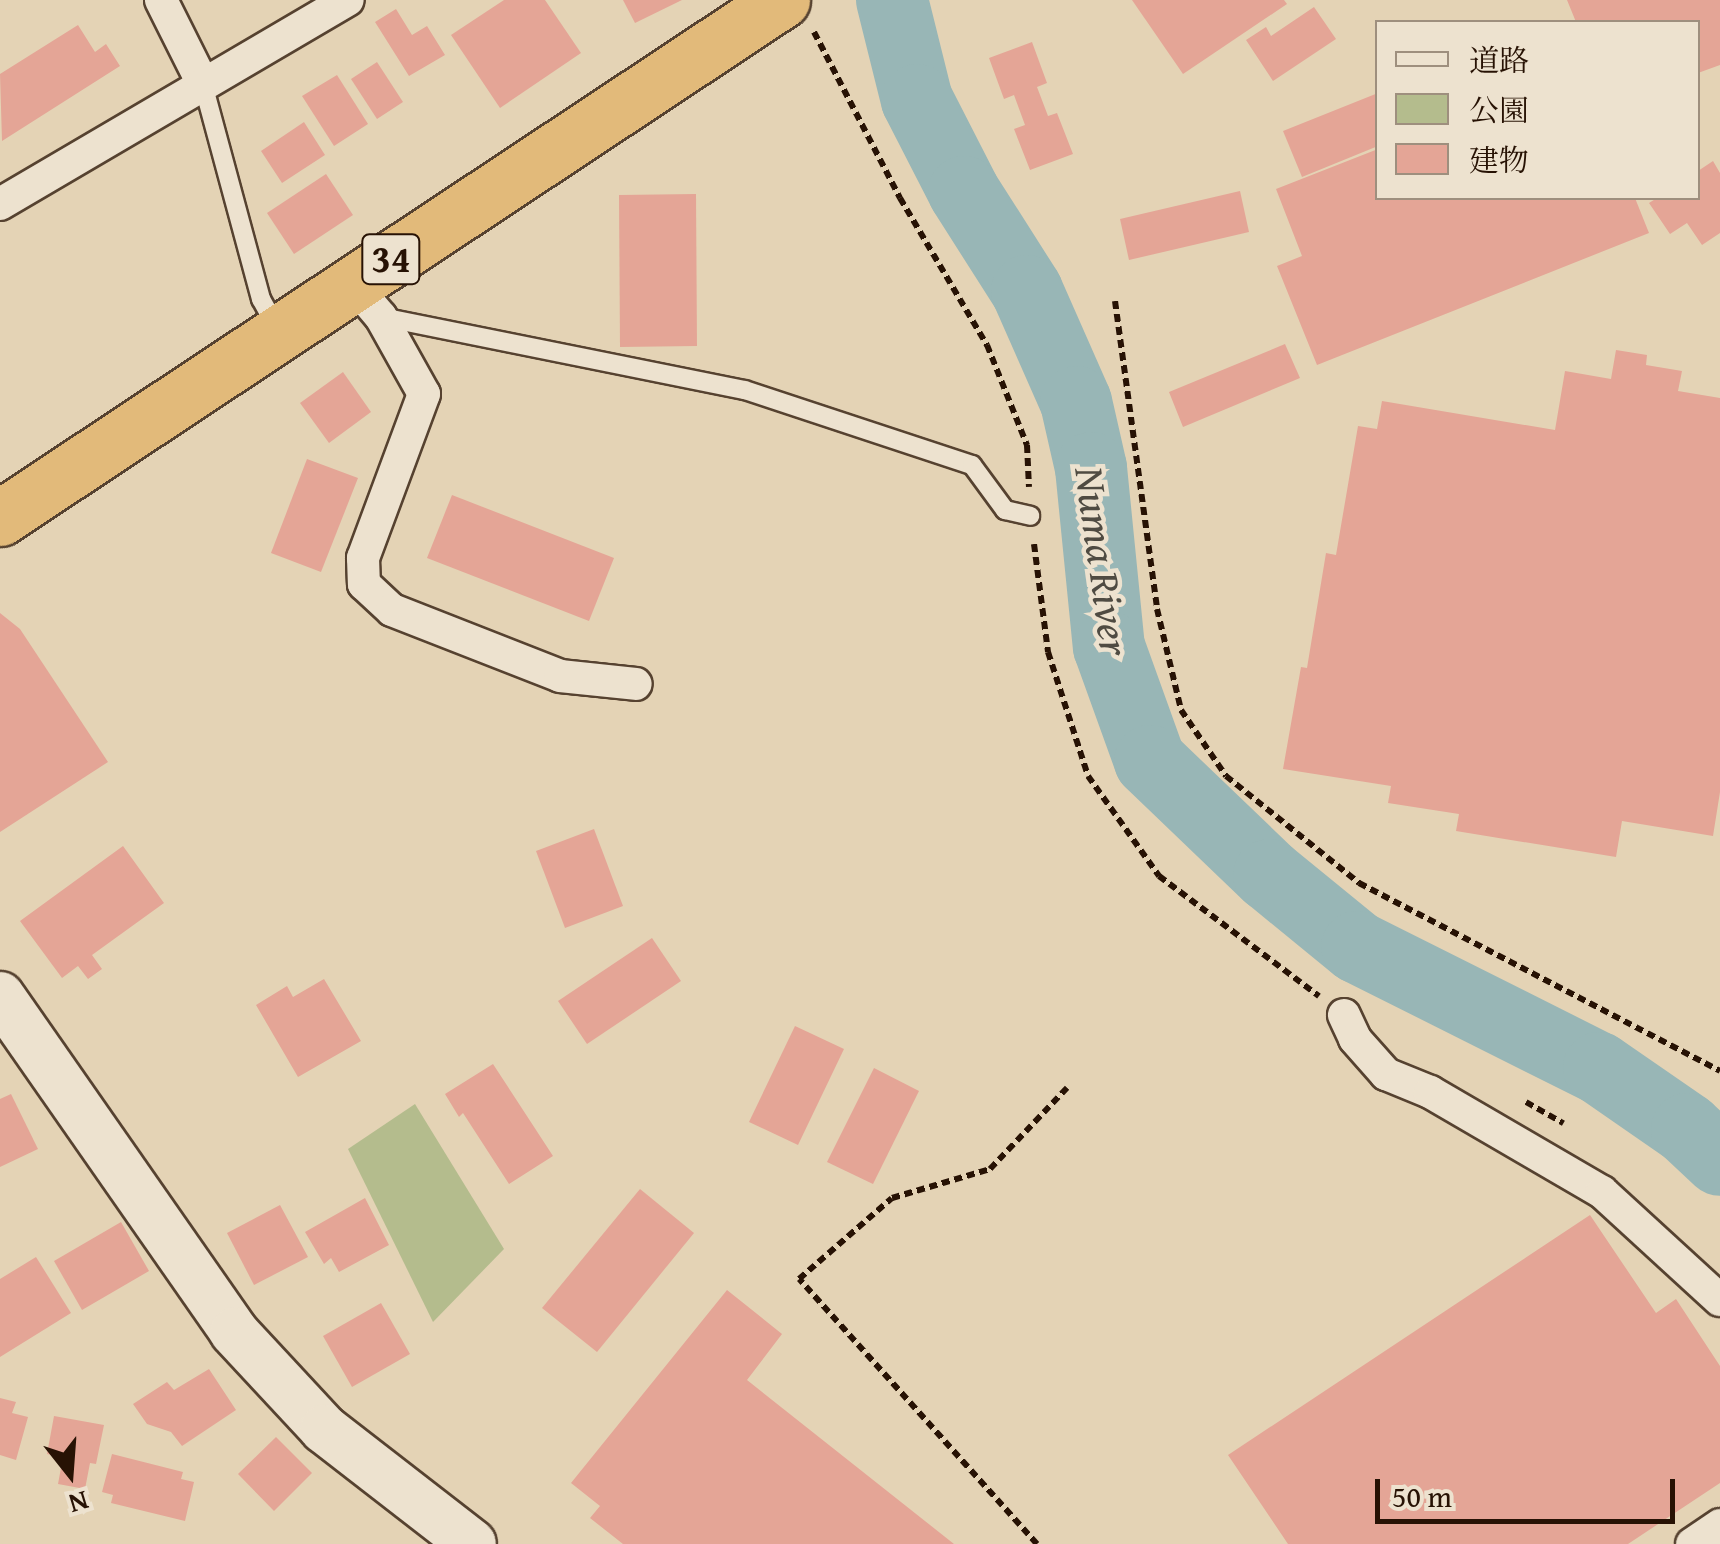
<!DOCTYPE html>
<html>
<head>
<meta charset="utf-8">
<style>
	body { margin:0 }
	#map { position:relative; width:1720px; height:1544px; overflow:hidden; background:#e4d3b5; font-family:"Gentium Book Plus","Noto Serif JP",serif }
	div>[style] { position:absolute }
	[style*='--x'] { left:calc(var(--x)*1px); top:calc(var(--y)*1px); width:calc(var(--w)*1px); rotate:calc(var(--a)*1deg) }
	.green>* { inset:0; background:#b4bc8d }
	.river>* { height:72px; margin:-36px; padding:0 36px; transform-origin:36px; border-radius:36px; background:#98b6b6 }
	.building>* { inset:0; background:#e4a596 }
	.path>* { height:6px; margin-top:-3px; transform-origin:0; background:repeating-linear-gradient(90deg,#271204 0 8px,transparent 0 13px) }
	.roads { filter:drop-shadow(2px 0 #564230) drop-shadow(-2px 0 #564230) drop-shadow(0 2px #564230) drop-shadow(0 -2px #564230) }
	.lane>* { height:18px; margin:-9px; padding:0 9px; transform-origin:9px; border-radius:9px; background:#ede2cf }
	.street>* { height:32px; margin:-16px; padding:0 16px; transform-origin:16px; border-radius:16px; background:#ede2cf }
	.secondary>* { height:48px; margin:-24px; padding:0 24px; transform-origin:24px; border-radius:24px; background:#ede2cf }
	.highway>* { height:55px; margin:-27.5px; padding:0 27.5px; transform-origin:27.5px; border-radius:27.5px; background:#e2ba7a }
	span { translate:-50% -50%; white-space:nowrap; text-align:center; line-height:1.15; -webkit-text-stroke:9px #ede2cf; paint-order:stroke }
	.shield-label span { padding:2px 8px; background:#ede2cf; border:2px solid; border-radius:8px; -webkit-text-stroke-width:0 }
	.shield-label { font-size:38px; color:#271204; font-weight:700 }
	.water-label { font-size:42px; color:#4f4b42; font-style:italic }
	.legend { position:absolute; left:1375px; top:20px; width:325px; height:180px; box-sizing:border-box; background:#ede2cf; border:2px solid #9e8f7e; margin:0; padding:12px 18px; list-style:none; font-size:30px; color:#271204 }
	.legend li { display:flex; align-items:center; gap:20px; height:50px }
	.legend b { width:50px; border:2px solid #9e8f7e }
	.north { position:absolute; left:20px; top:1424px; width:100px; height:100px; -webkit-text-stroke:8px #ede2cf; paint-order:stroke; rotate:163deg; font-size:28px; font-weight:700; line-height:40px; text-align:center; color:#271204 }
	.north::after { content:''; display:block; margin:auto; width:35px; height:45px; background:#271204; clip-path:polygon(50% 0,100% 100%,50% 72%,0 100%) }
	.scale { position:absolute; left:1375px; top:1479px; width:300px; height:45px; box-sizing:border-box; border:5px solid #271204; border-top:0; padding-left:12px; font-size:30px; line-height:35px; white-space:nowrap; color:#271204; -webkit-text-stroke:8px #ede2cf; paint-order:stroke }
</style>
</head>
<body>
<div id="map">
	<div class="green">
		<i style="clip-path:polygon(415px 1104px,504px 1249px,433px 1322px,348px 1149px)"></i>
	</div>
	<div class="river">
		<i style="--x:892;--y:0;--w:103;--a:76"></i>
		<i style="--x:917;--y:100;--w:103;--a:62.9"></i>
		<i style="--x:964;--y:192;--w:117;--a:57.5"></i>
		<i style="--x:1027;--y:291;--w:121;--a:66.2"></i>
		<i style="--x:1076;--y:402;--w:68;--a:77.2"></i>
		<i style="--x:1091;--y:468;--w:180;--a:84.3"></i>
		<i style="--x:1109;--y:647;--w:121;--a:70.2"></i>
		<i style="--x:1150;--y:761;--w:165;--a:43.8"></i>
		<i style="--x:1269;--y:875;--w:114;--a:39.3"></i>
		<i style="--x:1357;--y:947;--w:271;--a:26.6"></i>
		<i style="--x:1599;--y:1068;--w:107;--a:34.7"></i>
		<i style="--x:1687;--y:1129;--w:45;--a:43.2"></i>
	</div>
	<div class="building">
		<i style="clip-path:polygon(504px 0,545px 0,581px 53px,500px 108px,451px 35px)"></i>
		<i style="clip-path:polygon(623px 0,682px 0,635px 23px)"></i>
		<i style="clip-path:polygon(1132px 0,1284px 0,1287px 4px,1183px 74px)"></i>
		<i style="clip-path:polygon(1567px 0,1720px 0,1720px 65px,1698px 73px,1698px 22px,1576px 22px)"></i>
		<i style="clip-path:polygon(1314px 7px,1336px 39px,1273px 81px,1246px 40px,1266px 27px,1271px 36px)"></i>
		<i style="clip-path:polygon(396px 9px,412px 35px,427px 26px,445px 55px,409px 76px,375px 22px)"></i>
		<i style="clip-path:polygon(78px 25px,95px 52px,106px 44px,120px 66px,2px 141px,0 74px)"></i>
		<i style="clip-path:polygon(1032px 42px,1047px 83px,1037px 87px,1048px 116px,1057px 113px,1073px 154px,1030px 170px,1014px 129px,1025px 125px,1014px 95px,1004px 99px,989px 58px)"></i>
		<i style="clip-path:polygon(377px 62px,403px 102px,377px 119px,351px 79px)"></i>
		<i style="clip-path:polygon(337px 75px,368px 124px,334px 146px,302px 96px)"></i>
		<i style="clip-path:polygon(1378px 93px,1378px 146px,1302px 177px,1283px 131px)"></i>
		<i style="clip-path:polygon(304px 122px,325px 155px,282px 183px,261px 151px)"></i>
		<i style="clip-path:polygon(1378px 149px,1378px 198px,1635px 198px,1649px 233px,1317px 365px,1277px 266px,1302px 256px,1276px 189px)"></i>
		<i style="clip-path:polygon(1713px 161px,1720px 173px,1720px 233px,1702px 245px,1687px 223px,1670px 234px,1649px 203px,1657px 198px,1698px 198px,1698px 171px)"></i>
		<i style="clip-path:polygon(326px 174px,353px 215px,294px 254px,267px 213px)"></i>
		<i style="clip-path:polygon(1240px 191px,1249px 232px,1129px 260px,1120px 219px)"></i>
		<i style="clip-path:polygon(696px 194px,697px 346px,620px 347px,619px 195px)"></i>
		<i style="clip-path:polygon(1285px 344px,1300px 378px,1183px 427px,1169px 392px)"></i>
		<i style="clip-path:polygon(1616px 350px,1647px 355px,1646px 365px,1682px 371px,1678px 391px,1720px 398px,1720px 792px,1713px 836px,1622px 821px,1616px 857px,1456px 831px,1459px 814px,1388px 803px,1391px 786px,1283px 769px,1301px 667px,1307px 668px,1326px 553px,1336px 555px,1358px 426px,1377px 429px,1382px 401px,1555px 430px,1565px 371px,1611px 379px)"></i>
		<i style="clip-path:polygon(343px 372px,371px 412px,329px 443px,300px 403px)"></i>
		<i style="clip-path:polygon(307px 459px,358px 478px,321px 572px,271px 553px)"></i>
		<i style="clip-path:polygon(452px 495px,614px 558px,589px 621px,427px 558px)"></i>
		<i style="clip-path:polygon(0 613px,20px 629px,108px 762px,0 832px)"></i>
		<i style="clip-path:polygon(594px 829px,623px 906px,565px 928px,536px 851px)"></i>
		<i style="clip-path:polygon(123px 846px,164px 903px,92px 955px,102px 969px,88px 979px,78px 966px,62px 978px,20px 921px)"></i>
		<i style="clip-path:polygon(652px 938px,681px 981px,587px 1044px,558px 1001px)"></i>
		<i style="clip-path:polygon(324px 979px,361px 1041px,298px 1077px,256px 1005px,287px 986px,293px 997px)"></i>
		<i style="clip-path:polygon(795px 1026px,844px 1049px,798px 1145px,749px 1122px)"></i>
		<i style="clip-path:polygon(493px 1064px,553px 1156px,509px 1184px,463px 1113px,459px 1117px,445px 1094px)"></i>
		<i style="clip-path:polygon(874px 1068px,919px 1091px,873px 1184px,827px 1162px)"></i>
		<i style="clip-path:polygon(11px 1094px,38px 1149px,0 1167px,0 1099px)"></i>
		<i style="clip-path:polygon(640px 1189px,694px 1233px,597px 1352px,542px 1308px)"></i>
		<i style="clip-path:polygon(365px 1198px,389px 1245px,339px 1272px,331px 1258px,324px 1264px,305px 1232px)"></i>
		<i style="clip-path:polygon(280px 1205px,308px 1257px,254px 1285px,227px 1233px)"></i>
		<i style="clip-path:polygon(1590px 1215px,1656px 1313px,1676px 1299px,1720px 1366px,1720px 1483px,1628px 1544px,1288px 1544px,1228px 1455px)"></i>
		<i style="clip-path:polygon(121px 1222px,149px 1271px,82px 1310px,54px 1261px)"></i>
		<i style="clip-path:polygon(36px 1257px,71px 1313px,0 1357px,0 1279px)"></i>
		<i style="clip-path:polygon(727px 1290px,782px 1334px,747px 1380px,954px 1544px,623px 1544px,590px 1518px,600px 1506px,571px 1483px)"></i>
		<i style="clip-path:polygon(381px 1303px,410px 1354px,352px 1387px,323px 1336px)"></i>
		<i style="clip-path:polygon(209px 1369px,236px 1410px,182px 1446px,171px 1432px,147px 1424px,133px 1404px,167px 1382px,174px 1390px)"></i>
		<i style="clip-path:polygon(0 1398px,16px 1402px,12px 1413px,28px 1417px,16px 1460px,0 1455px)"></i>
		<i style="clip-path:polygon(54px 1416px,104px 1425px,96px 1464px,90px 1463px,85px 1489px,58px 1484px,63px 1457px,47px 1454px)"></i>
		<i style="clip-path:polygon(276px 1437px,312px 1473px,274px 1511px,238px 1474px)"></i>
		<i style="clip-path:polygon(112px 1454px,183px 1472px,181px 1479px,194px 1482px,185px 1521px,111px 1503px,113px 1495px,102px 1492px)"></i>
	</div>
	<div class="path">
		<i style="--x:814;--y:32;--w:187;--a:62.6"></i>
		<i style="--x:900;--y:198;--w:171;--a:59.4"></i>
		<i style="--x:987;--y:345;--w:108;--a:68.2"></i>
		<i style="--x:1027;--y:445;--w:42;--a:87.3"></i>
		<i style="--x:1115;--y:301;--w:311;--a:82.2"></i>
		<i style="--x:1157;--y:609;--w:104;--a:76.6"></i>
		<i style="--x:1181;--y:710;--w:80;--a:55.7"></i>
		<i style="--x:1226;--y:776;--w:171;--a:38.8"></i>
		<i style="--x:1359;--y:883;--w:407;--a:27.5"></i>
		<i style="--x:1034;--y:544;--w:109;--a:82.6"></i>
		<i style="--x:1048;--y:652;--w:130;--a:72.1"></i>
		<i style="--x:1088;--y:776;--w:123;--a:54.6"></i>
		<i style="--x:1159;--y:876;--w:200;--a:36.9"></i>
		<i style="--x:1526;--y:1102;--w:43;--a:29.6"></i>
		<i style="--x:1037;--y:1544;--w:356;--a:-131.9"></i>
		<i style="--x:799;--y:1279;--w:123;--a:-41.1"></i>
		<i style="--x:892;--y:1198;--w:102;--a:-16.5"></i>
		<i style="--x:990;--y:1169;--w:112;--a:-46.5"></i>
	</div>
	<div class="roads">
		<div class="lane">
			<i style="--x:203;--y:84;--w:223;--a:74.9"></i>
			<i style="--x:261;--y:299;--w:33;--a:61"></i>
			<i style="--x:382;--y:317;--w:370;--a:11.4"></i>
			<i style="--x:745;--y:390;--w:239;--a:18.3"></i>
			<i style="--x:972;--y:465;--w:56;--a:53.7"></i>
			<i style="--x:1005;--y:510;--w:26;--a:13"></i>
		</div>
		<div class="street">
			<i style="--x:161;--y:0;--w:94;--a:63.4"></i>
			<i style="--x:0;--y:204;--w:403;--a:-30.4"></i>
			<i style="--x:353;--y:284;--w:43;--a:49.7"></i>
			<i style="--x:381;--y:317;--w:88;--a:60.8"></i>
			<i style="--x:424;--y:394;--w:175;--a:110.4"></i>
			<i style="--x:363;--y:558;--w:26;--a:88"></i>
			<i style="--x:364;--y:584;--w:38;--a:43"></i>
			<i style="--x:392;--y:610;--w:180;--a:21.4"></i>
			<i style="--x:560;--y:676;--w:76;--a:6"></i>
			<i style="--x:1344;--y:1015;--w:26;--a:65"></i>
			<i style="--x:1355;--y:1039;--w:47;--a:48.5"></i>
			<i style="--x:1386;--y:1074;--w:48;--a:22.2"></i>
			<i style="--x:1430;--y:1092;--w:199;--a:30.2"></i>
			<i style="--x:1602;--y:1192;--w:160;--a:42.5"></i>
			<i style="--x:1692;--y:1544;--w:34;--a:-34"></i>
		</div>
		<div class="secondary">
			<i style="--x:0;--y:996;--w:409;--a:55.1"></i>
			<i style="--x:234;--y:1332;--w:132;--a:47.1"></i>
			<i style="--x:324;--y:1429;--w:187;--a:37.8"></i>
		</div>
		<div class="highway">
			<i style="--x:0;--y:518;--w:938;--a:-33.52"></i>
		</div>
	</div>
	<div class="shield-label">
		<span style="left:391px;top:259px">34</span>
	</div>
	<div class="water-label">
		<span style="left:1103px;top:561px;rotate:82deg">Numa River</span>
	</div>
	<ul class="legend">
	<li><b style="height:12px;background:#ede2cf"></b>道路</li>
	<li><b style="height:28px;background:#b4bc8d"></b>公園</li>
	<li><b style="height:28px;background:#e4a596"></b>建物</li>
	</ul>
	<div class="north">N</div>
	<div class="scale">50 m</div>
</div>
</body>
</html>
